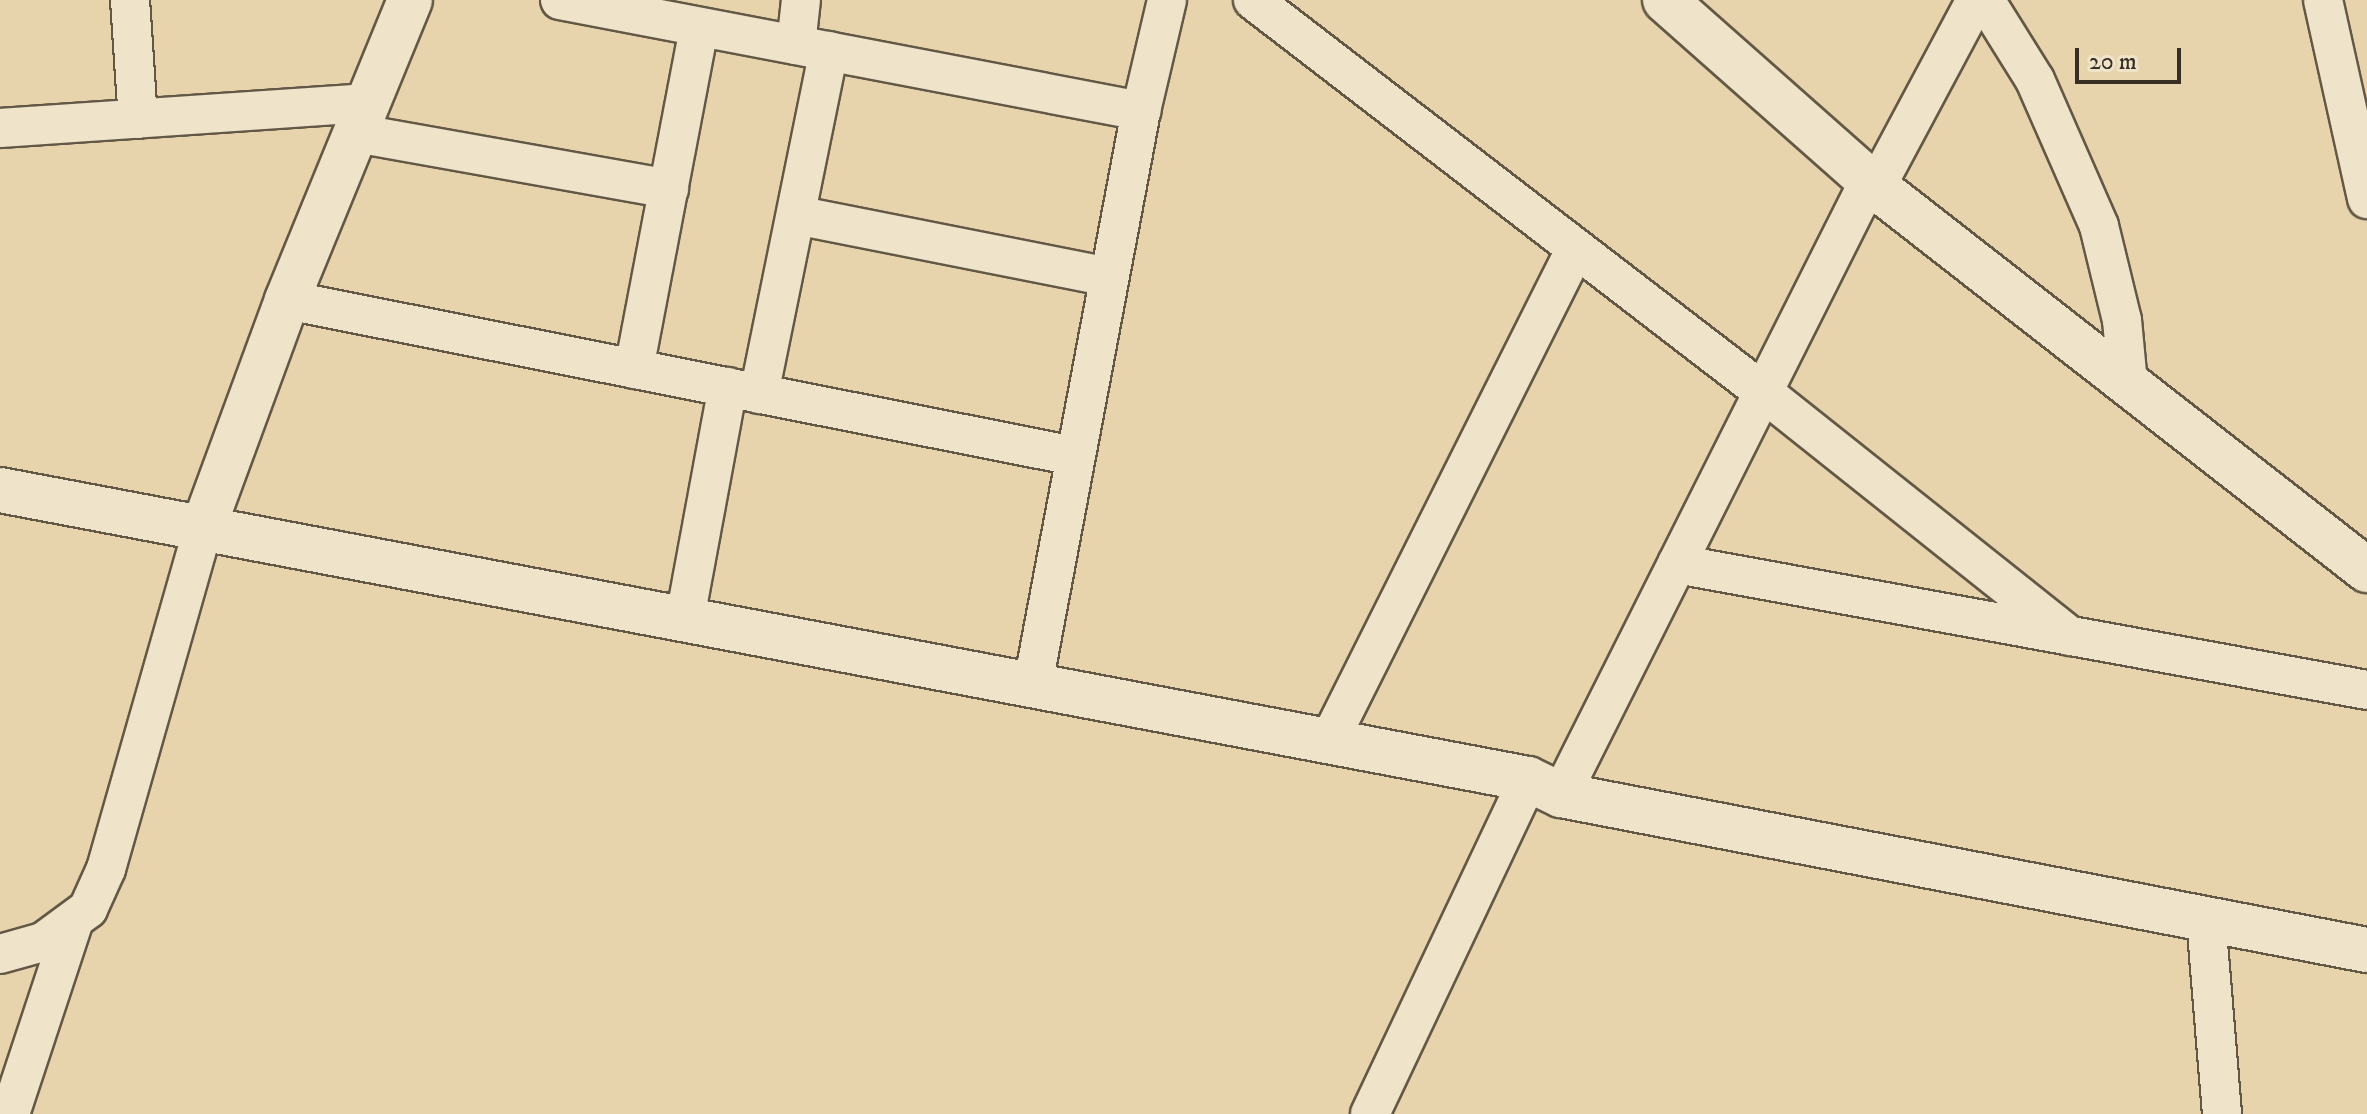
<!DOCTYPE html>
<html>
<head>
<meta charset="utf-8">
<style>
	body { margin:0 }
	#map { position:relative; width:2367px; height:1114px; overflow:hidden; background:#e7d4ad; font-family:"IM FELL DW Pica",serif }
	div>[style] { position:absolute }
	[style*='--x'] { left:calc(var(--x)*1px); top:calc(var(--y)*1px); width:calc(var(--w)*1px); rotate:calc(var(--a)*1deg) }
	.roads { filter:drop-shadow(2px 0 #635846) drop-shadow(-2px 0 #635846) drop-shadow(0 2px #635846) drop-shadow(0 -2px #635846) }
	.minor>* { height:38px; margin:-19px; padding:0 19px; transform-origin:19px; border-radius:19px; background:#efe3ca }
	.tertiary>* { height:44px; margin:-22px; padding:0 22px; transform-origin:22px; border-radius:22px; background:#efe3ca }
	span { translate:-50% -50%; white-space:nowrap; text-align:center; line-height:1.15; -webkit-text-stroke:6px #efe3ca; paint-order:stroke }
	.scale { position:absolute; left:2075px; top:48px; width:106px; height:36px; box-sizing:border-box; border:4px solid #372e24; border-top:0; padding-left:10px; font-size:24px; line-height:28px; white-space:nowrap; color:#372e24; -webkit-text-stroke:6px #efe3ca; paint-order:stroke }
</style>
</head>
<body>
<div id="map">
	<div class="roads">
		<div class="minor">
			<i style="--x:130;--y:0;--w:119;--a:86.2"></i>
			<i style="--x:560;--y:0;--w:592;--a:10.82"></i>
			<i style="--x:1253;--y:0;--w:643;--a:37.55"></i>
			<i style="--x:1763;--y:392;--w:392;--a:38.5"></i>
			<i style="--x:1985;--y:0;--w:94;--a:58"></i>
			<i style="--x:2035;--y:80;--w:159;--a:66.3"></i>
			<i style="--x:2099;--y:226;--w:97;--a:76.3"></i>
			<i style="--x:2122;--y:320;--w:64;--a:84.6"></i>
			<i style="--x:2323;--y:0;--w:204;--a:77.5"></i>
			<i style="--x:796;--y:45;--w:45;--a:-83.7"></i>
			<i style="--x:0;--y:128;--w:369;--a:-3.9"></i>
			<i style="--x:355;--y:133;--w:319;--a:10.1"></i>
			<i style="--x:1876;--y:187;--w:212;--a:-61.9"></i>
			<i style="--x:796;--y:215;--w:319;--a:11.2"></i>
			<i style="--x:287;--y:300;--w:802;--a:11.21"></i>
			<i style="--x:634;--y:369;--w:348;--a:-79.2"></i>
			<i style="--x:759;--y:394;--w:350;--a:-78.5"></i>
			<i style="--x:1677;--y:564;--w:701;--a:10.35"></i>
			<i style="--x:685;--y:618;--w:235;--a:-79.5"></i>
			<i style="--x:1033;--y:684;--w:583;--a:-79.33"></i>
			<i style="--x:1141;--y:111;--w:114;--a:-76.8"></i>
			<i style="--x:1329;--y:741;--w:549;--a:-63.39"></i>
			<i style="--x:1561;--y:795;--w:687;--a:-63.36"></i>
			<i style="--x:2206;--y:919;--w:196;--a:85.3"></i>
			<i style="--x:0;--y:954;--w:45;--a:-15.6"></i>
			<i style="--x:43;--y:942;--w:56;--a:-36.3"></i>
			<i style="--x:88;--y:909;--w:44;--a:-65.8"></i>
			<i style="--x:106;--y:869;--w:357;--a:-74.1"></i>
			<i style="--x:10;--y:1114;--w:200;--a:-71.7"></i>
			<i style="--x:1370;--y:1114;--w:370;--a:-64.7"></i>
		</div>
		<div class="tertiary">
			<i style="--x:1665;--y:0;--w:282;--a:41.5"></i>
			<i style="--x:1876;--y:187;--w:623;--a:37.96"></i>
			<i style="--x:0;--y:490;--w:1555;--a:10.71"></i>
			<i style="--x:1528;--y:779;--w:37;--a:26"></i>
			<i style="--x:1561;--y:795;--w:821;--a:10.89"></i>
			<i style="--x:204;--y:526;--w:241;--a:-69.8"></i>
			<i style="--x:287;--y:300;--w:324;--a:-67.7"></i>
		</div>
	</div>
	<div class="scale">20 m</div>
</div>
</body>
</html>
